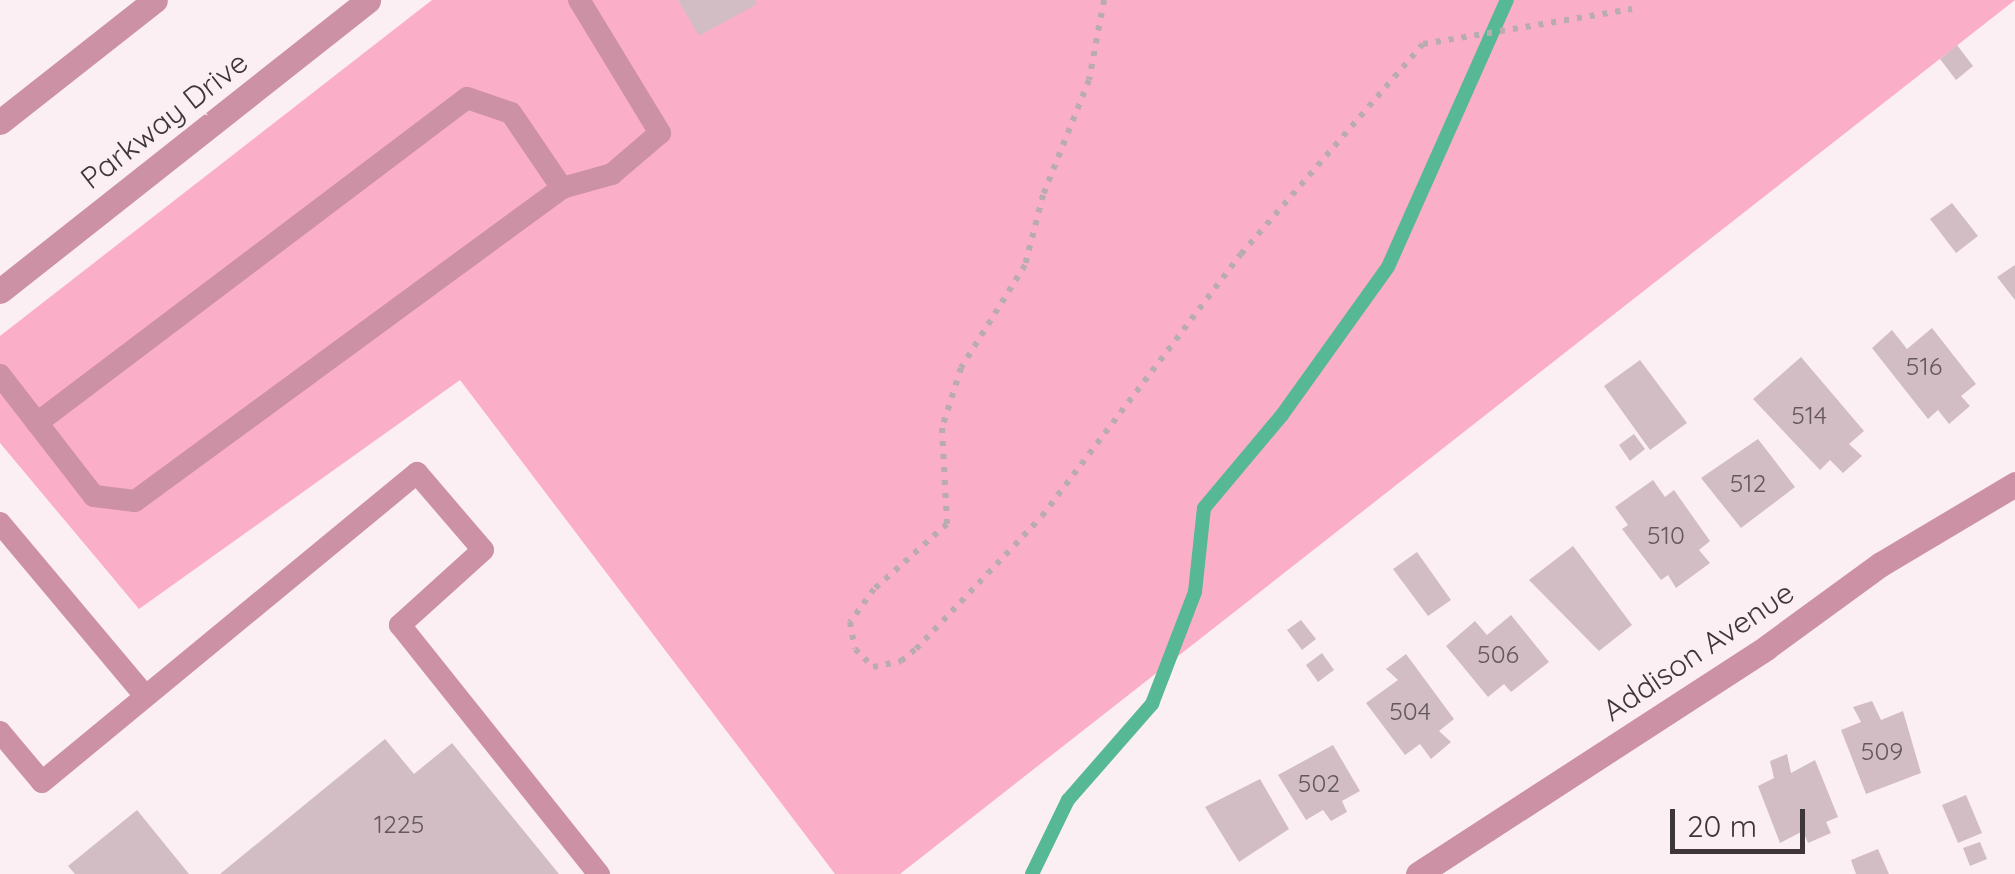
<!DOCTYPE html>
<html>
<head>
<meta charset="utf-8">
<style>
	body { margin:0 }
	#map { position:relative; width:2015px; height:874px; overflow:hidden; background:#fceff3; font-family:Quicksand,sans-serif }
	div>[style] { position:absolute }
	[style*='--x'] { left:calc(var(--x)*1px); top:calc(var(--y)*1px); width:calc(var(--w)*1px); rotate:calc(var(--a)*1deg) }
	.green>* { inset:0; background:#fbaec7 }
	.stream>* { height:14px; margin:-7px; padding:0 7px; transform-origin:7px; border-radius:7px; background:#56b894 }
	.building>* { inset:0; background:#d3bdc4 }
	.path>* { height:6px; margin-top:-3px; transform-origin:0; background:repeating-linear-gradient(90deg,#b8acb0 0 5px,transparent 0 13px) }
	.service>* { height:22px; margin:-11px; padding:0 11px; transform-origin:11px; border-radius:11px; background:#cc91a4 }
	.minor>* { height:25px; margin:-12.5px; padding:0 12.5px; transform-origin:12.5px; border-radius:12.5px; background:#cc91a4 }
	span { translate:-50% -50%; white-space:nowrap; text-align:center; line-height:1.15; -webkit-text-stroke:8px #fceff3; paint-order:stroke }
	.number-label { font-size:25px; color:#64585c }
	.number-label span { -webkit-text-stroke-width:0 }
	.street-label { font-size:30px; color:#3f3639 }
	.scale { position:absolute; left:1670px; top:809px; width:135px; height:45px; box-sizing:border-box; border:5px solid #3f3639; border-top:0; padding-left:12px; font-size:30px; line-height:35px; white-space:nowrap; color:#3f3639; -webkit-text-stroke:8px #fceff3; paint-order:stroke }
</style>
</head>
<body>
<div id="map">
	<div class="green">
		<i style="clip-path:polygon(432px 0,2015px 0,900px 874px,835px 874px,460px 380px,139px 609px,0 443px,0 336px)"></i>
	</div>
	<div class="stream">
		<i style="--x:1032;--y:874;--w:82;--a:-64.1"></i>
		<i style="--x:1068;--y:800;--w:128;--a:-48.8"></i>
		<i style="--x:1152;--y:704;--w:120;--a:-69"></i>
		<i style="--x:1195;--y:592;--w:84;--a:-83.9"></i>
		<i style="--x:1204;--y:508;--w:121;--a:-50"></i>
		<i style="--x:1282;--y:415;--w:182;--a:-54.4"></i>
		<i style="--x:1388;--y:267;--w:292;--a:-66"></i>
	</div>
	<div class="building">
		<i style="clip-path:polygon(678px 0,755px 0,757px 4px,699px 36px)"></i>
		<i style="clip-path:polygon(1957px 45px,1973px 66px,1956px 80px,1940px 59px)"></i>
		<i style="clip-path:polygon(1952px 203px,1978px 236px,1956px 253px,1930px 219px)"></i>
		<i style="clip-path:polygon(2015px 265px,2015px 300px,1997px 277px)"></i>
		<i style="clip-path:polygon(1932px 328px,1976px 384px,1961px 396px,1970px 406px,1949px 424px,1938px 410px,1928px 419px,1872px 348px,1892px 330px,1907px 349px)"></i>
		<i style="clip-path:polygon(1801px 357px,1864px 431px,1849px 444px,1862px 456px,1843px 473px,1830px 460px,1820px 470px,1753px 399px)"></i>
		<i style="clip-path:polygon(1640px 360px,1687px 423px,1650px 450px,1604px 386px)"></i>
		<i style="clip-path:polygon(1634px 434px,1645px 449px,1630px 461px,1619px 445px)"></i>
		<i style="clip-path:polygon(1758px 439px,1795px 487px,1741px 528px,1701px 478px)"></i>
		<i style="clip-path:polygon(1653px 480px,1665px 497px,1674px 490px,1710px 541px,1699px 550px,1710px 563px,1676px 588px,1668px 575px,1661px 580px,1622px 529px,1628px 525px,1615px 507px)"></i>
		<i style="clip-path:polygon(1573px 546px,1632px 625px,1599px 651px,1529px 580px)"></i>
		<i style="clip-path:polygon(1417px 552px,1451px 600px,1428px 616px,1393px 569px)"></i>
		<i style="clip-path:polygon(1511px 615px,1549px 662px,1511px 692px,1504px 684px,1488px 697px,1446px 646px,1475px 621px,1487px 635px)"></i>
		<i style="clip-path:polygon(1301px 620px,1316px 639px,1302px 650px,1287px 630px)"></i>
		<i style="clip-path:polygon(1322px 653px,1334px 670px,1318px 682px,1306px 665px)"></i>
		<i style="clip-path:polygon(1406px 654px,1454px 719px,1439px 731px,1451px 742px,1431px 759px,1420px 744px,1405px 755px,1366px 703px,1398px 680px,1386px 669px)"></i>
		<i style="clip-path:polygon(1872px 701px,1881px 720px,1903px 711px,1921px 773px,1866px 794px,1841px 730px,1861px 722px,1853px 707px)"></i>
		<i style="clip-path:polygon(385px 739px,414px 774px,452px 743px,559px 874px,220px 874px)"></i>
		<i style="clip-path:polygon(1333px 745px,1360px 791px,1342px 801px,1347px 812px,1331px 821px,1323px 810px,1306px 820px,1278px 775px)"></i>
		<i style="clip-path:polygon(1787px 754px,1791px 773px,1815px 760px,1838px 817px,1826px 822px,1831px 833px,1808px 843px,1803px 831px,1780px 843px,1758px 786px,1774px 778px,1770px 761px)"></i>
		<i style="clip-path:polygon(1260px 779px,1289px 829px,1239px 862px,1205px 807px)"></i>
		<i style="clip-path:polygon(1966px 795px,1982px 833px,1958px 843px,1942px 805px)"></i>
		<i style="clip-path:polygon(137px 810px,189px 874px,75px 874px,68px 866px)"></i>
		<i style="clip-path:polygon(1980px 842px,1987px 859px,1970px 866px,1963px 848px)"></i>
		<i style="clip-path:polygon(1878px 849px,1889px 874px,1856px 874px,1851px 860px)"></i>
	</div>
	<div class="path">
		<i style="--x:1104;--y:0;--w:81;--a:100.6"></i>
		<i style="--x:1089;--y:80;--w:124;--a:111.8"></i>
		<i style="--x:1043;--y:195;--w:72;--a:104.4"></i>
		<i style="--x:1025;--y:265;--w:121;--a:121.9"></i>
		<i style="--x:961;--y:368;--w:63;--a:107.6"></i>
		<i style="--x:942;--y:428;--w:96;--a:87"></i>
		<i style="--x:947;--y:524;--w:98;--a:138.3"></i>
		<i style="--x:874;--y:589;--w:41;--a:126"></i>
		<i style="--x:850;--y:622;--w:27;--a:80"></i>
		<i style="--x:855;--y:649;--w:25;--a:45"></i>
		<i style="--x:873;--y:667;--w:29;--a:-12"></i>
		<i style="--x:901;--y:661;--w:19;--a:-39"></i>
		<i style="--x:916;--y:649;--w:183;--a:-46.5"></i>
		<i style="--x:1042;--y:516;--w:329;--a:-52.8"></i>
		<i style="--x:1241;--y:254;--w:278;--a:-49.1"></i>
		<i style="--x:1423;--y:44;--w:212;--a:-9.5"></i>
	</div>
	<div class="service">
		<i style="--x:0;--y:375;--w:153;--a:52.2"></i>
		<i style="--x:94;--y:496;--w:41;--a:7"></i>
		<i style="--x:135;--y:501;--w:529;--a:-36.24"></i>
		<i style="--x:562;--y:188;--w:52;--a:-15.6"></i>
		<i style="--x:612;--y:174;--w:63;--a:-40.5"></i>
		<i style="--x:660;--y:133;--w:156;--a:-121.3"></i>
		<i style="--x:37;--y:423;--w:539;--a:-37.08"></i>
		<i style="--x:467;--y:98;--w:46;--a:18.8"></i>
		<i style="--x:511;--y:113;--w:91;--a:55.8"></i>
		<i style="--x:0;--y:523;--w:226;--a:50"></i>
		<i style="--x:0;--y:732;--w:65;--a:50"></i>
		<i style="--x:42;--y:782;--w:486;--a:-39.5"></i>
		<i style="--x:417;--y:473;--w:101;--a:49.4"></i>
		<i style="--x:483;--y:550;--w:112;--a:137.9"></i>
		<i style="--x:400;--y:625;--w:319;--a:51.4"></i>
	</div>
	<div class="minor">
		<i style="--x:0;--y:122;--w:197;--a:-38.2"></i>
		<i style="--x:0;--y:291;--w:469;--a:-38.3"></i>
		<i style="--x:1418;--y:874;--w:416;--a:-33"></i>
		<i style="--x:1767;--y:647;--w:141;--a:-36.1"></i>
		<i style="--x:1881;--y:564;--w:156;--a:-30.8"></i>
	</div>
	<div class="number-label">
		<span style="left:1924px;top:366px">516</span>
		<span style="left:1809px;top:415px">514</span>
		<span style="left:1748px;top:483px">512</span>
		<span style="left:1666px;top:535px">510</span>
		<span style="left:1498px;top:654px">506</span>
		<span style="left:1410px;top:711px">504</span>
		<span style="left:1882px;top:751px">509</span>
		<span style="left:1319px;top:783px">502</span>
		<span style="left:399px;top:824px">1225</span>
	</div>
	<div class="street-label">
		<span style="left:164px;top:120px;rotate:-38deg">Parkway Drive</span>
		<span style="left:1698px;top:651px;rotate:-34deg">Addison Avenue</span>
	</div>
	<div class="scale">20 m</div>
</div>
</body>
</html>
